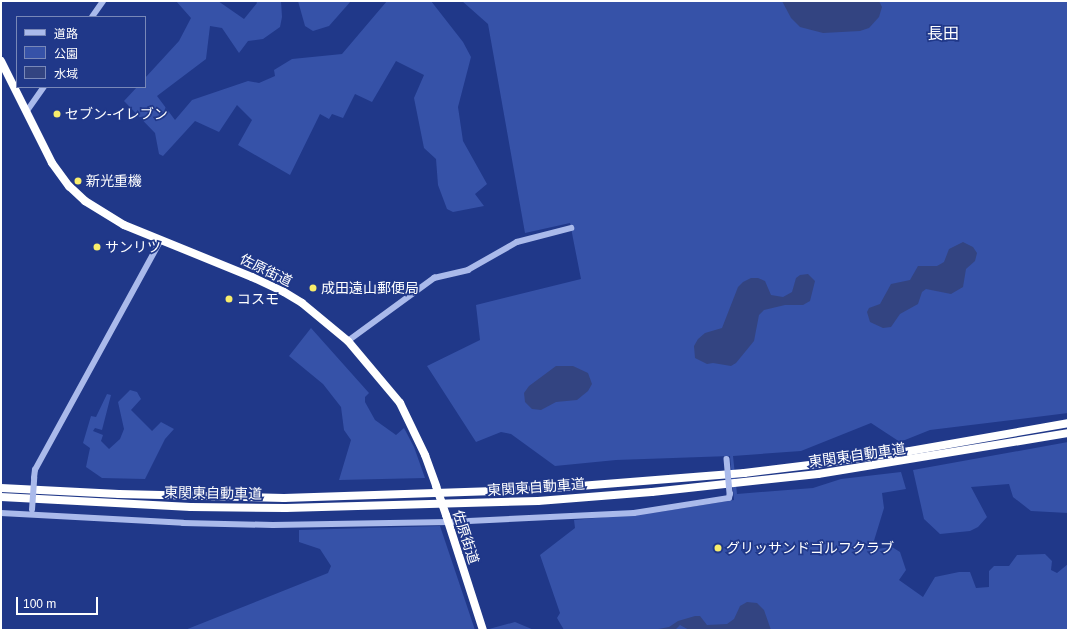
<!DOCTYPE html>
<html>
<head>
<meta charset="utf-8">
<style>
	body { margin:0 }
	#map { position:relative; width:1069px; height:631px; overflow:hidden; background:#203889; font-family:Arial,"Noto Sans JP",sans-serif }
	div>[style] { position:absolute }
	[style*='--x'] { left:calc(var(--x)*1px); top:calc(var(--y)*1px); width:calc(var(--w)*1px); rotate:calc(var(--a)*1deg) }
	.green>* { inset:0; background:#3652a8 }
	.water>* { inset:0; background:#334481 }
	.minor>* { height:5.5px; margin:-2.75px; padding:0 2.75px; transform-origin:2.75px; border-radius:2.75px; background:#aabaeb }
	.highway>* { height:8px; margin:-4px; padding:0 4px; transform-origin:4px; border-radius:4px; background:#fff }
	.minor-bridge>* { height:5.5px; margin:-2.75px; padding:0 2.75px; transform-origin:2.75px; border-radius:2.75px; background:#aabaeb }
	.highway-bridge>* { height:8px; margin:-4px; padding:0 4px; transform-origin:4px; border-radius:4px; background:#fff }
	.dots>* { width:11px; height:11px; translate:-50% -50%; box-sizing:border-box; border:2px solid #203889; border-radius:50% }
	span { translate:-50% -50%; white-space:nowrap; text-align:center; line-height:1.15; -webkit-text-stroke:3.5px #203889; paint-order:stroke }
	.poi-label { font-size:14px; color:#fff }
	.left { translate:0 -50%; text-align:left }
	.street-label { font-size:14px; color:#fff }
	.quarter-label { font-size:16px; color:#fff }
	.frame { position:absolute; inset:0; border:2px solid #fff; pointer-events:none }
	.legend { position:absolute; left:16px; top:16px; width:130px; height:72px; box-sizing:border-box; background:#203889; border:1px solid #7988b8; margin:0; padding:5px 7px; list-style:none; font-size:12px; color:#fff }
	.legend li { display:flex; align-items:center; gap:8px; height:20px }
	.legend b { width:20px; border:1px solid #7988b8 }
	.scale { position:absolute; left:16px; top:597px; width:82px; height:18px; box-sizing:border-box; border:2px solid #fff; border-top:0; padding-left:5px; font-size:12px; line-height:14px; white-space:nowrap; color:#fff; -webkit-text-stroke:3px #203889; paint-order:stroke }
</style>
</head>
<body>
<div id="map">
	<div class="green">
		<i style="clip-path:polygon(176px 1px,218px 1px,244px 19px,257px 3px,256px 1px,281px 1px,282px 17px,280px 27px,263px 39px,248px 41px,239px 53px,222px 28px,210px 26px,206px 59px,157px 96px,175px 120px,192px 100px,248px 81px,259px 83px,275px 76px,274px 70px,292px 59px,342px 54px,387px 1px,431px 1px,463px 42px,471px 57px,458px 107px,463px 141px,487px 184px,475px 194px,484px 206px,453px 212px,447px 209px,438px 185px,436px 159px,424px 148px,414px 98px,424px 75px,396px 61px,372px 102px,355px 94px,343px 118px,332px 114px,329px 119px,320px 114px,290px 175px,238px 145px,252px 120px,237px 105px,219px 132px,195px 121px,163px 156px,159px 154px,155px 133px,124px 101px,137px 87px,145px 87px,145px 78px,179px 41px,191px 18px)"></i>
		<i style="clip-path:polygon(298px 1px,351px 1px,329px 26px,313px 31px,305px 26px)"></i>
		<i style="clip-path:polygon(462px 1px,1068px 1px,1068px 413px,930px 430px,900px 442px,871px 423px,801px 451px,733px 456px,737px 494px,813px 488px,841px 479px,901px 472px,906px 489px,882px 493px,884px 508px,873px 544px,876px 549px,892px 547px,900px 552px,906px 570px,899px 580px,923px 597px,935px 577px,959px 572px,970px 572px,976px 588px,989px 587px,989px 571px,994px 566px,1009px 566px,1017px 555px,1045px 554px,1052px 561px,1051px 570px,1057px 573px,1068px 564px,1068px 630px,564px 630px,557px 618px,560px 613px,540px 555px,575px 528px,574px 520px,659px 512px,734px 500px,730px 456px,616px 460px,555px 466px,511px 434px,501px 432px,476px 442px,427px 366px,480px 340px,476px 305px,581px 279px,570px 223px,525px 233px,488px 24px)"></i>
		<i style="clip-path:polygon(311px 328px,369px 393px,365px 397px,365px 402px,375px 420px,396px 435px,404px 428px,414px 447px,425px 478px,339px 480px,351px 440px,344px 430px,341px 407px,323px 384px,289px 356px)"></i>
		<i style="clip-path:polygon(130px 390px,137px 392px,141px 399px,131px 410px,152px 431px,161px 422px,174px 429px,165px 439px,145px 479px,102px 478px,86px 467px,90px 448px,83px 443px,91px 416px,96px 417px,107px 394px,111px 395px,102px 430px,95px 428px,93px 431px,103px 435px,101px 441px,109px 449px,120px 439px,124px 429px,118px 402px)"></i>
		<i style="clip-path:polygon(1068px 442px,1068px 513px,1031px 511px,1013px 497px,1009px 484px,971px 487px,987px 517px,978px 527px,970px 531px,940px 534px,924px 519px,913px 470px)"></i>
		<i style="clip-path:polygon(440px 526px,475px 630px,185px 630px,328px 573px,331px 566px,320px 549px,299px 542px,299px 530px)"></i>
		<i style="clip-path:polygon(515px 622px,534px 630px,489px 630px,489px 629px)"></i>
	</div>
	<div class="water">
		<i style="clip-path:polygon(782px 1px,879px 1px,882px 7px,879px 17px,869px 28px,860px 31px,823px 33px,800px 27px,791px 18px)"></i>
		<i style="clip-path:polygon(963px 242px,973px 247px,977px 253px,975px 261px,966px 269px,963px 287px,951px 294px,926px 289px,922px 292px,918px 304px,900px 314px,891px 327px,883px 328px,870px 322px,867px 312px,869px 308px,880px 304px,891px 284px,910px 280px,918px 266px,937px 266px,944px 262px,949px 249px)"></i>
		<i style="clip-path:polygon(808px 274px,815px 281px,810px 301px,803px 305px,785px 305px,764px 310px,759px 315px,754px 341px,736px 363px,731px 366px,713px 363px,707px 364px,695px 358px,694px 346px,698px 339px,705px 333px,722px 328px,738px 287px,743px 282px,751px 278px,758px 278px,765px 281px,771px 295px,783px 297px,792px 292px,796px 278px,800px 275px)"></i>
		<i style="clip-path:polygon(556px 366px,573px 366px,588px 373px,592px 384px,588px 391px,577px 400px,556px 402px,541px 410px,532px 409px,525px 402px,524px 393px,529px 386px)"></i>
		<i style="clip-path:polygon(747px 602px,757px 603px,764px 610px,771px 630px,689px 630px,680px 625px,675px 630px,653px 630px,669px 627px,678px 621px,695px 616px,700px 616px,707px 625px,727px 624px,734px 619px,740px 606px)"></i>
	</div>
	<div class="minor">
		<i style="--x:92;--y:17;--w:19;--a:-55"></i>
		<i style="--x:27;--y:111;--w:29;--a:-55"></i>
		<i style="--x:348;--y:341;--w:107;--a:-36.2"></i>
		<i style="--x:434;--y:278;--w:35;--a:-13"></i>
		<i style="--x:468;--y:270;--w:56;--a:-29.7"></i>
		<i style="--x:517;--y:242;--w:56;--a:-14.5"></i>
		<i style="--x:34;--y:478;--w:8;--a:-83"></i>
		<i style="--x:35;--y:470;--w:262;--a:-61.3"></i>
		<i style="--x:1;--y:513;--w:182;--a:3.1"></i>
		<i style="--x:183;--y:523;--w:90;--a:1.3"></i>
		<i style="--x:273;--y:525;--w:175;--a:-1"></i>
		<i style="--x:448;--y:522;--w:186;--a:-2.8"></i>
		<i style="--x:634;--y:513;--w:96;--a:-9"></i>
		<i style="--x:729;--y:498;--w:4;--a:-76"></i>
	</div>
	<div class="highway">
		<i style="--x:1;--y:61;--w:114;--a:63.4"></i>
		<i style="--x:52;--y:163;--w:29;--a:54"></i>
		<i style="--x:69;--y:186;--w:22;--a:43"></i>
		<i style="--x:85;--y:201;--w:46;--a:31.6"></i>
		<i style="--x:124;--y:225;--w:138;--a:22.1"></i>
		<i style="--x:252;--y:277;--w:35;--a:25"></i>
		<i style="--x:284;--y:292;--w:21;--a:31"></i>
		<i style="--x:302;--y:303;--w:60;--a:39.6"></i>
		<i style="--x:348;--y:341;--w:81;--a:50"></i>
		<i style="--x:400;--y:403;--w:58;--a:64.3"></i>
		<i style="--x:425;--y:455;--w:33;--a:70"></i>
		<i style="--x:1;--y:488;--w:118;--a:2.9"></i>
		<i style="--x:119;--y:494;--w:165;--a:1.4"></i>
		<i style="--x:284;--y:498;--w:245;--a:-1.9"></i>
		<i style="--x:529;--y:490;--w:216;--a:-4.5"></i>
		<i style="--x:744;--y:473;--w:74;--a:-7"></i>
		<i style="--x:817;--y:464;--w:94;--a:-8"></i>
		<i style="--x:910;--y:451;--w:160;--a:-10"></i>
		<i style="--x:1;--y:497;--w:190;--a:3"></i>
		<i style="--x:191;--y:507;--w:95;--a:0.6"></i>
		<i style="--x:286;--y:508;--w:252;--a:-1.6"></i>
		<i style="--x:538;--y:501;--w:114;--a:-4.5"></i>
		<i style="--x:652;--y:492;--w:167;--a:-6.2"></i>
		<i style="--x:818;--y:474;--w:253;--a:-9.3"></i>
		<i style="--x:446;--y:515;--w:121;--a:72.2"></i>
	</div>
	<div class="minor-bridge">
		<i style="--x:727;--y:459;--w:35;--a:85"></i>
		<i style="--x:32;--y:510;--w:32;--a:-86"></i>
	</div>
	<div class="highway-bridge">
		<i style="--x:436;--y:486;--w:31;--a:71"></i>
	</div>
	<div class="dots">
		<i style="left:57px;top:114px;background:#f8ed6b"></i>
		<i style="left:78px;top:181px;background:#f8ed6b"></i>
		<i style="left:97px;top:247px;background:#f8ed6b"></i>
		<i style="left:313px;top:288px;background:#f8ed6b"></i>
		<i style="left:229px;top:299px;background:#f8ed6b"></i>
		<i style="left:718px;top:548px;background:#f8ed6b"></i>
	</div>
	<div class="poi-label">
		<span class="left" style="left:65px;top:114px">セブン-イレブン</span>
		<span class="left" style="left:86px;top:181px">新光重機</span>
		<span class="left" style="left:105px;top:247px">サンリツ</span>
		<span class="left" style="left:321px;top:288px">成田遠山郵便局</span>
		<span class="left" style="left:237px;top:299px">コスモ</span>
		<span class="left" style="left:726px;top:548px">グリッサンドゴルフクラブ</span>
	</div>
	<div class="street-label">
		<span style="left:266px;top:270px;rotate:26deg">佐原街道</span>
		<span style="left:857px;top:455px;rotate:-8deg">東関東自動車道</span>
		<span style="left:536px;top:487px;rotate:-4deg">東関東自動車道</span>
		<span style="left:213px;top:493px;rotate:1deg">東関東自動車道</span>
		<span style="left:466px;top:537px;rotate:72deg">佐原街道</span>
	</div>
	<div class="quarter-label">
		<span style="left:943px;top:34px">長田</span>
	</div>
	<div class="frame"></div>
	<ul class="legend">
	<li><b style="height:5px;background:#aabaeb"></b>道路</li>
	<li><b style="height:11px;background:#3652a8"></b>公園</li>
	<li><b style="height:11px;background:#334481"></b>水域</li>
	</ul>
	<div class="scale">100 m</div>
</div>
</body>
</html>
